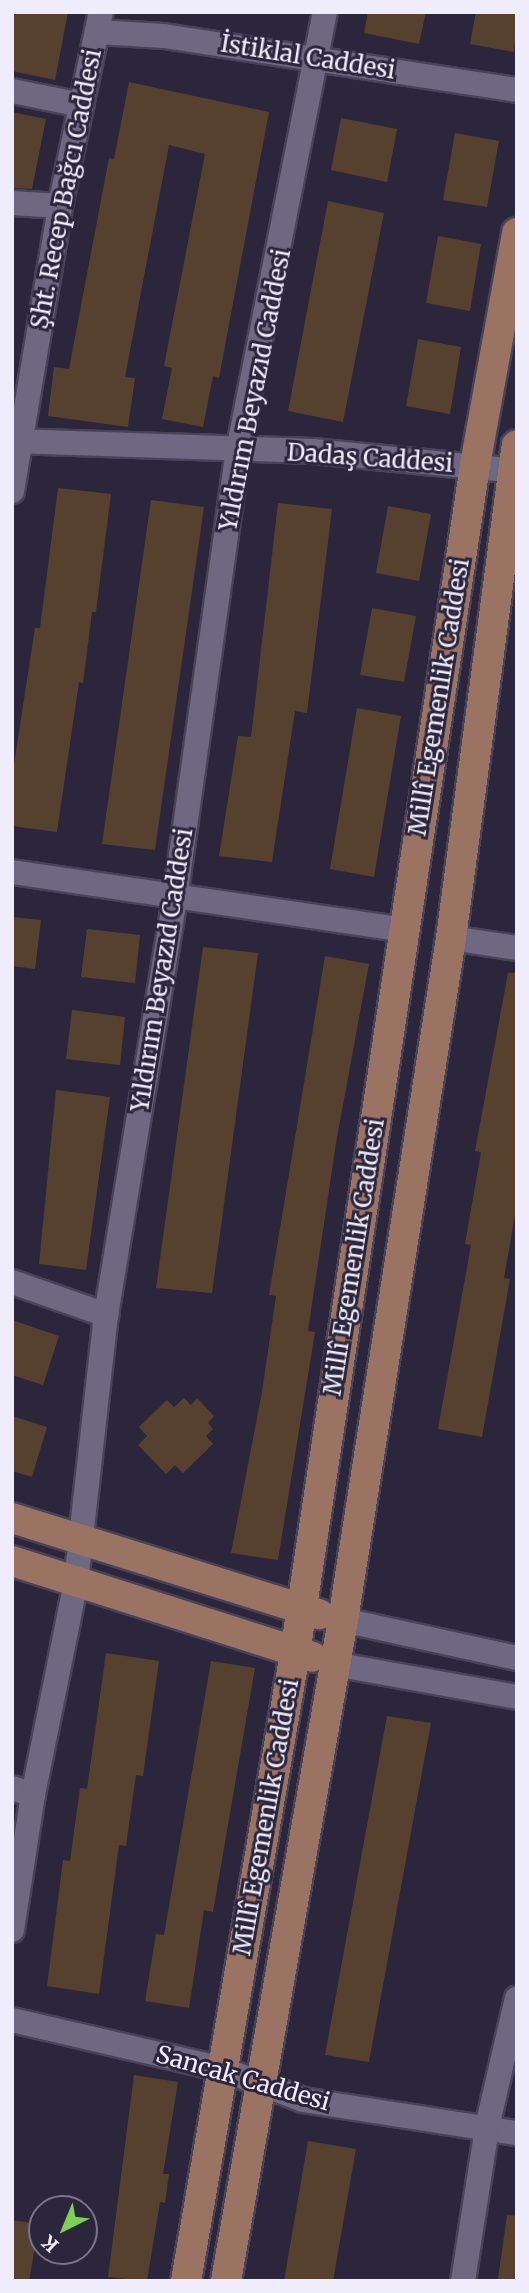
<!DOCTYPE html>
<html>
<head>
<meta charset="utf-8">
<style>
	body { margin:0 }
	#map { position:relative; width:529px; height:2293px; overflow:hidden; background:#2c263d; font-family:Merriweather,serif }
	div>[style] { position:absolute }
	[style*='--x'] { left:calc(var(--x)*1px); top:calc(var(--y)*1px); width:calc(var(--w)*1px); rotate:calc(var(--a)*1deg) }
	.building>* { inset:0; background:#56412e }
	.roads { filter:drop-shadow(2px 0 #494357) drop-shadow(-2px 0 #494357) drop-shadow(0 2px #494357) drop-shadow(0 -2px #494357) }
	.minor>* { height:24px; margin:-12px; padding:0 12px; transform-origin:12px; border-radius:12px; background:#6e6882 }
	.major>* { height:30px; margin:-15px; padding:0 15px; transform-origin:15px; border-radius:15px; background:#9a7363 }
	span { translate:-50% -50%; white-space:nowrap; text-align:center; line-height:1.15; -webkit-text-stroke:6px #2c263d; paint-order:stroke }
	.street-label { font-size:24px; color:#efecfb }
	.frame { position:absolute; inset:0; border:14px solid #efecfb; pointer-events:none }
	.north { position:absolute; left:28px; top:2195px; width:70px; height:70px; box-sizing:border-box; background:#2c263d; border:2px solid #7a7589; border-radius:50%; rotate:223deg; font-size:19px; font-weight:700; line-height:28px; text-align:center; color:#efecfb }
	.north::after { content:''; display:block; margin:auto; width:24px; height:32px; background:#7cd155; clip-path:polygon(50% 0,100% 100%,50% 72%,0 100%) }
</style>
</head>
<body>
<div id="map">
	<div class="building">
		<i style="clip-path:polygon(12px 12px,68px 12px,55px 80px,12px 71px)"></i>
		<i style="clip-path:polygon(368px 12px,426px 12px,419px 44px,364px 33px)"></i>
		<i style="clip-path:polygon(476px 12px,517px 12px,514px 52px,470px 44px)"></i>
		<i style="clip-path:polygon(129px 82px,269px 112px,219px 378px,213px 376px,203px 427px,162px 419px,172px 368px,164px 366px,205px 154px,169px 145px,125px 377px,135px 378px,128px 427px,48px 416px,54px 367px,69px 369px,109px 158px,114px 159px)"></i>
		<i style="clip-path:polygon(12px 112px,46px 119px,32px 189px,12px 188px)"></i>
		<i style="clip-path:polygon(341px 118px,397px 129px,387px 182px,331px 170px)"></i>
		<i style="clip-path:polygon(455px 133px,499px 141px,487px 207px,443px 200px)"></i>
		<i style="clip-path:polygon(328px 201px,384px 213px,343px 422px,288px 411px)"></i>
		<i style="clip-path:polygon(438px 236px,481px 244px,470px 311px,426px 303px)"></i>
		<i style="clip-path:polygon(418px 339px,461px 347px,450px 414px,406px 406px)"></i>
		<i style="clip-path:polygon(58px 488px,111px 494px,96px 612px,92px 612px,83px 683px,79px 682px,57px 832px,12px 826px,12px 777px,35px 628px,40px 628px)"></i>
		<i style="clip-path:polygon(151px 500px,204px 507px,155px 850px,102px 844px)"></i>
		<i style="clip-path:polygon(278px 503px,332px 509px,307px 713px,295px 711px,272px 862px,219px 856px,238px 736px,251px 737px)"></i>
		<i style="clip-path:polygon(388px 506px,431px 514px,419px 581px,376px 573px)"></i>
		<i style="clip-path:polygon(372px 608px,416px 616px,404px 682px,360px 675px)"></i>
		<i style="clip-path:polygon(357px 708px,401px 716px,374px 877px,330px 869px)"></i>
		<i style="clip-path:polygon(12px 917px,41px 920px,35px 969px,12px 966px)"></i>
		<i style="clip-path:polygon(87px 929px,140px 935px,135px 983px,81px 977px)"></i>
		<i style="clip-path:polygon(203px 947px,258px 953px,212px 1293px,156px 1288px)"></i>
		<i style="clip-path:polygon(325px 956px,369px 964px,336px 1143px,308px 1331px,315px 1332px,278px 1560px,231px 1553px,262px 1392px,276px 1296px,269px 1295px)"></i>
		<i style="clip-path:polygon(508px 973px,517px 973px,517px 1204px,504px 1278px,510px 1279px,482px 1437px,438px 1429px,471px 1245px,465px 1244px,481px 1152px,475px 1151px)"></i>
		<i style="clip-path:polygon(72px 1010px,125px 1017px,120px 1065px,66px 1059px)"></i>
		<i style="clip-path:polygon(56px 1090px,110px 1097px,86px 1270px,39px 1264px)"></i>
		<i style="clip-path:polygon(12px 1320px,59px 1336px,43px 1385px,12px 1375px)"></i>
		<i style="clip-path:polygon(184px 1398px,191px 1405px,197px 1398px,214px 1416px,208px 1423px,213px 1429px,206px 1436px,213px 1444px,183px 1473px,175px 1465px,166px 1474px,138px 1445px,147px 1436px,139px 1427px,167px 1400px,174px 1407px)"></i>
		<i style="clip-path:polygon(12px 1416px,47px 1427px,32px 1477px,12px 1471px)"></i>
		<i style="clip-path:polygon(106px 1653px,159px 1661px,143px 1776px,136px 1775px,126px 1846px,119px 1845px,99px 1994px,47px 1986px,63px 1860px,70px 1861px,80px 1788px,87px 1789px)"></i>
		<i style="clip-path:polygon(211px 1661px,255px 1668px,213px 1912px,204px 1910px,189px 2008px,145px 2001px,156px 1934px,164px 1935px)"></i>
		<i style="clip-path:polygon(387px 1716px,431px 1723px,369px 2062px,325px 2055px)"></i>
		<i style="clip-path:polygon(134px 2075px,178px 2082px,163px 2174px,169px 2174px,165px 2203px,160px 2202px,147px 2281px,108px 2277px)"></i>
		<i style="clip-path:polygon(308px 2141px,356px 2149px,333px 2281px,284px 2281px)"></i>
		<i style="clip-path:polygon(507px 2215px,517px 2216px,517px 2281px,498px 2279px)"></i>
		<i style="clip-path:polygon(12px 2220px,39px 2224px,29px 2281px,12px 2281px)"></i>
	</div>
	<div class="roads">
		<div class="minor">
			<i style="--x:98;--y:32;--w:66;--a:3.5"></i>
			<i style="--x:164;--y:36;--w:357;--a:8.7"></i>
			<i style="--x:12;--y:91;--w:71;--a:11.3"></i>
			<i style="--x:12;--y:203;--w:48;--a:3.6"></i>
			<i style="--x:12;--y:441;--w:301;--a:1.9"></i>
			<i style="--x:313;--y:451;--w:205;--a:5.6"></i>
			<i style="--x:12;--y:491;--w:289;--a:-80.4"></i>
			<i style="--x:60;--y:206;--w:198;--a:-78.1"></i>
			<i style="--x:12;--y:872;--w:395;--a:8.4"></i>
			<i style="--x:451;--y:938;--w:67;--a:8.6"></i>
			<i style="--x:12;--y:1282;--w:100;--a:19.3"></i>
			<i style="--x:343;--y:1620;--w:178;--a:12.3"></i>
			<i style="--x:334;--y:1664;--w:186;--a:10.2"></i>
			<i style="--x:12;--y:1788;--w:22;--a:18"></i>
			<i style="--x:12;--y:1930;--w:137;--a:-81.2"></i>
			<i style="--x:33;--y:1795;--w:217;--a:-78.6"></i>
			<i style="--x:76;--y:1582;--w:269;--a:-83.6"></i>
			<i style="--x:106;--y:1315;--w:423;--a:-80.6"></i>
			<i style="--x:175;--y:898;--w:451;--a:-82"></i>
			<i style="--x:238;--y:451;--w:448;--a:-78.8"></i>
			<i style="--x:12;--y:2020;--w:216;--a:13.1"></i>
			<i style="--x:222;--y:2069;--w:87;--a:20.9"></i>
			<i style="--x:303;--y:2100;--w:217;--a:8.8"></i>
			<i style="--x:463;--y:2281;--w:156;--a:-81.1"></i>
			<i style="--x:487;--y:2127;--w:132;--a:-76.9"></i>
		</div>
		<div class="major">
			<i style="--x:12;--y:1518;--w:322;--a:17.4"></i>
			<i style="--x:12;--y:1561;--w:315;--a:17.7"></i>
			<i style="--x:186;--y:2281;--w:637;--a:-80.15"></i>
			<i style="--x:295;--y:1653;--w:1202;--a:-81.38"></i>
			<i style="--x:475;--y:465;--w:236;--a:-79.7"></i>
			<i style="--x:226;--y:2281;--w:671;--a:-79.96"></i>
			<i style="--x:343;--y:1620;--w:690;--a:-81"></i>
			<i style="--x:451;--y:938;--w:497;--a:-82.4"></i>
		</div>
	</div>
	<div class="street-label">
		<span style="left:308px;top:57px;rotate:9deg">İstiklal Caddesi</span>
		<span style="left:66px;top:189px;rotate:-79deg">Şht. Recep Bağcı Caddesi</span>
		<span style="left:255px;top:390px;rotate:-79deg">Yıldırım Beyazıd Caddesi</span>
		<span style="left:370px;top:458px;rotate:4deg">Dadaş Caddesi</span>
		<span style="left:439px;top:697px;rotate:-81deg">Millî Egemenlik Caddesi</span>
		<span style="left:162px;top:970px;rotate:-81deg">Yıldırım Beyazıd Caddesi</span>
		<span style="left:354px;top:1257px;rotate:-81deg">Millî Egemenlik Caddesi</span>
		<span style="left:266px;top:1817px;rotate:-80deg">Millî Egemenlik Caddesi</span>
		<span style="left:243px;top:2078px;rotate:16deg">Sancak Caddesi</span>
	</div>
	<div class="frame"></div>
	<div class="north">K</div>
</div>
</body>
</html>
